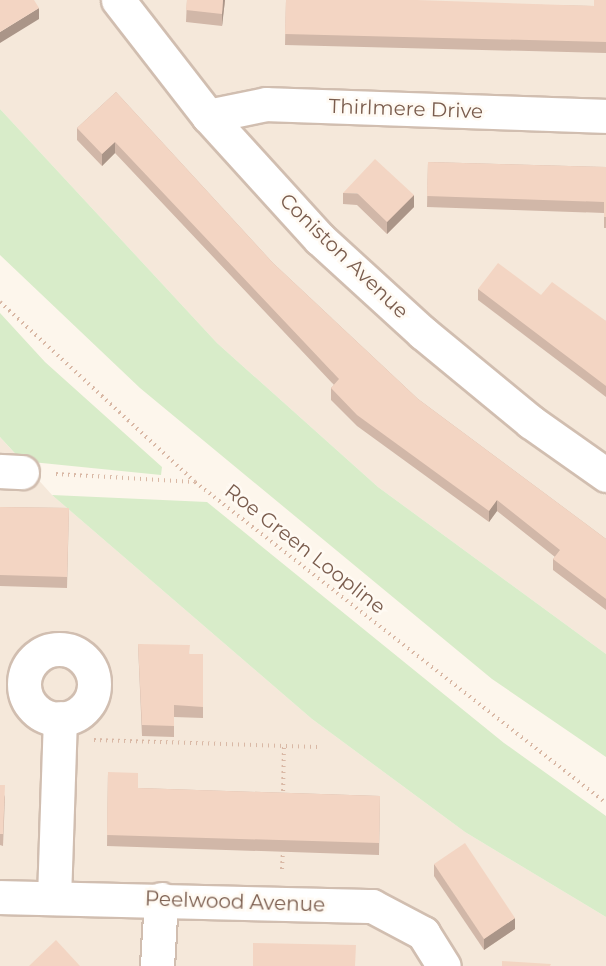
<!DOCTYPE html>
<html>
<head>
<meta charset="utf-8">
<style>
	body { margin:0 }
	#map { position:relative; width:606px; height:966px; overflow:hidden; background:#fdf6ec; font-family:Montserrat,sans-serif }
	div>[style] { position:absolute }
	[style*='--x'] { left:calc(var(--x)*1px); top:calc(var(--y)*1px); width:calc(var(--w)*1px); rotate:calc(var(--a)*1deg) }
	.residential>* { inset:0; background:#f5e8da }
	.green>* { inset:0; background:#d8ecc9 }
	.path>* { height:4px; margin-top:-2px; transform-origin:0; background:repeating-linear-gradient(90deg,#d9b8a5 0 1.5px,transparent 0 6px) }
	.roads { filter:drop-shadow(2px 0 #d1beb0) drop-shadow(-2px 0 #d1beb0) drop-shadow(0 2px #d1beb0) drop-shadow(0 -2px #d1beb0) }
	.street>* { height:33px; margin:-16.5px; padding:0 16.5px; transform-origin:16.5px; border-radius:16.5px; background:#fff }
	.street>.ring { margin:-16.5px; padding:0; box-sizing:content-box; background:none; border:33px solid #fff; border-radius:50% }
	.wall>* { inset:0; background:#d1b7a8 }
	.shaded-wall>* { inset:0; background:#aa9588 }
	.building>* { inset:0; background:#f3d5c3 }
	span { translate:-50% -50%; white-space:nowrap; text-align:center; line-height:1.15; -webkit-text-stroke:5px #fffaf3; paint-order:stroke }
	.street-label { font-size:20px; color:#7a5c4d }
</style>
</head>
<body>
<div id="map">
	<div class="residential">
		<i style="clip-path:polygon(0 0,606px 0,606px 654px,378px 487px,217px 343px,0 109px)"></i>
		<i style="clip-path:polygon(0 437px,52px 495px,312px 719px,465px 832px,606px 917px,606px 966px,0 966px)"></i>
	</div>
	<div class="green">
		<i style="clip-path:polygon(0 109px,217px 343px,378px 487px,606px 654px,606px 757px,492px 679px,140px 388px,0 255px)"></i>
		<i style="clip-path:polygon(0 313px,45px 362px,162px 467px,161px 475px,22px 461px,0 437px)"></i>
		<i style="clip-path:polygon(52px 495px,207px 502px,504px 743px,606px 816px,606px 917px,465px 832px,312px 719px)"></i>
	</div>
	<div class="path">
		<i style="--x:0;--y:302;--w:265;--a:42.7"></i>
		<i style="--x:195;--y:482;--w:521;--a:37.99"></i>
		<i style="--x:56;--y:474;--w:139;--a:3.3"></i>
		<i style="--x:94;--y:740;--w:224;--a:1.8"></i>
		<i style="--x:283;--y:797;--w:51;--a:-88.9"></i>
		<i style="--x:282;--y:869;--w:20;--a:-87"></i>
	</div>
	<div class="roads">
		<div class="street">
			<i style="--x:118;--y:0;--w:147;--a:52.2"></i>
			<i style="--x:208;--y:116;--w:166;--a:47.7"></i>
			<i style="--x:320;--y:239;--w:139;--a:42.4"></i>
			<i style="--x:423;--y:333;--w:140;--a:39.5"></i>
			<i style="--x:531;--y:422;--w:92;--a:35.2"></i>
			<i style="--x:208;--y:116;--w:59;--a:-11.7"></i>
			<i style="--x:266;--y:104;--w:340;--a:2"></i>
			<i style="--x:0;--y:471;--w:22;--a:3"></i>
			<i class="ring" style="left:24px;top:649px;width:37px;height:37px"></i>
			<i style="--x:0;--y:897;--w:372;--a:1.4"></i>
			<i style="--x:372;--y:906;--w:58;--a:27.9"></i>
			<i style="--x:423;--y:933;--w:39;--a:58"></i>
			<i style="--x:54;--y:898;--w:180;--a:-88.1"></i>
			<i style="--x:157;--y:966;--w:67;--a:-86.6"></i>
		</div>
	</div>
	<div class="wall">
		<i style="clip-path:polygon(187px 0,225px 0,222px 26px,186px 22px)"></i>
		<i style="clip-path:polygon(286px 0,594px 6px,606px 0,606px 53px,285px 45px)"></i>
		<i style="clip-path:polygon(116px 92px,273px 263px,418px 399px,606px 539px,606px 610px,553px 570px,553px 559px,555px 557px,497px 511px,489px 522px,357px 426px,331px 400px,331px 388px,334px 385px,115px 153px,102px 166px,77px 140px,77px 128px)"></i>
		<i style="clip-path:polygon(428px 162px,606px 167px,606px 228px,604px 228px,604px 213px,427px 207px)"></i>
		<i style="clip-path:polygon(343px 193px,414px 195px,414px 207px,387px 234px,357px 205px,343px 204px)"></i>
		<i style="clip-path:polygon(478px 289px,541px 295px,606px 321px,606px 397px,478px 300px)"></i>
		<i style="clip-path:polygon(0 507px,69px 508px,67px 588px,0 586px)"></i>
		<i style="clip-path:polygon(138px 644px,190px 654px,203px 654px,203px 718px,174px 717px,174px 737px,142px 736px)"></i>
		<i style="clip-path:polygon(108px 772px,138px 788px,380px 796px,379px 855px,107px 846px)"></i>
		<i style="clip-path:polygon(0 785px,5px 797px,3px 846px,0 845px)"></i>
		<i style="clip-path:polygon(434px 864px,515px 929px,484px 950px,434px 876px)"></i>
	</div>
	<div class="shaded-wall">
		<i style="clip-path:polygon(223px 0,225px 0,222px 26px,222px 14px)"></i>
		<i style="clip-path:polygon(39px 8px,39px 19px,0 43px,0 32px)"></i>
		<i style="clip-path:polygon(115px 142px,115px 153px,102px 166px,102px 154px)"></i>
		<i style="clip-path:polygon(414px 195px,414px 207px,387px 234px,387px 222px)"></i>
		<i style="clip-path:polygon(497px 500px,497px 511px,489px 522px,489px 511px)"></i>
		<i style="clip-path:polygon(515px 918px,515px 929px,484px 950px,484px 939px)"></i>
	</div>
	<div class="building">
		<i style="clip-path:polygon(0 0,34px 0,39px 8px,0 32px)"></i>
		<i style="clip-path:polygon(187px 0,223px 0,222px 14px,186px 10px)"></i>
		<i style="clip-path:polygon(286px 0,417px 0,594px 6px,594px 0,606px 0,606px 42px,285px 34px)"></i>
		<i style="clip-path:polygon(116px 92px,273px 263px,418px 399px,606px 539px,606px 599px,553px 559px,560px 550px,497px 500px,489px 511px,357px 415px,331px 388px,339px 379px,115px 142px,102px 154px,77px 128px)"></i>
		<i style="clip-path:polygon(375px 159px,414px 195px,387px 222px,357px 193px,343px 193px)"></i>
		<i style="clip-path:polygon(428px 162px,606px 167px,606px 217px,604px 217px,604px 202px,427px 196px)"></i>
		<i style="clip-path:polygon(498px 263px,541px 295px,552px 282px,606px 321px,606px 386px,478px 289px)"></i>
		<i style="clip-path:polygon(0 507px,69px 508px,67px 577px,0 575px)"></i>
		<i style="clip-path:polygon(138px 644px,190px 645px,189px 654px,203px 654px,203px 707px,174px 705px,174px 726px,142px 725px)"></i>
		<i style="clip-path:polygon(108px 772px,138px 773px,138px 788px,380px 796px,379px 843px,107px 835px)"></i>
		<i style="clip-path:polygon(0 785px,5px 785px,3px 834px,0 834px)"></i>
		<i style="clip-path:polygon(465px 843px,515px 918px,484px 939px,434px 864px)"></i>
		<i style="clip-path:polygon(56px 940px,80px 966px,29px 966px)"></i>
		<i style="clip-path:polygon(253px 943px,356px 945px,355px 966px,253px 966px)"></i>
		<i style="clip-path:polygon(502px 961px,551px 964px,550px 966px,502px 966px)"></i>
	</div>
	<div class="street-label">
		<span style="left:406px;top:109px;rotate:2deg">Thirlmere Drive</span>
		<span style="left:344px;top:256px;rotate:44deg">Coniston Avenue</span>
		<span style="left:305px;top:549px;rotate:38deg">Roe Green Loopline</span>
		<span style="left:235px;top:902px;rotate:2deg">Peelwood Avenue</span>
	</div>
</div>
</body>
</html>
